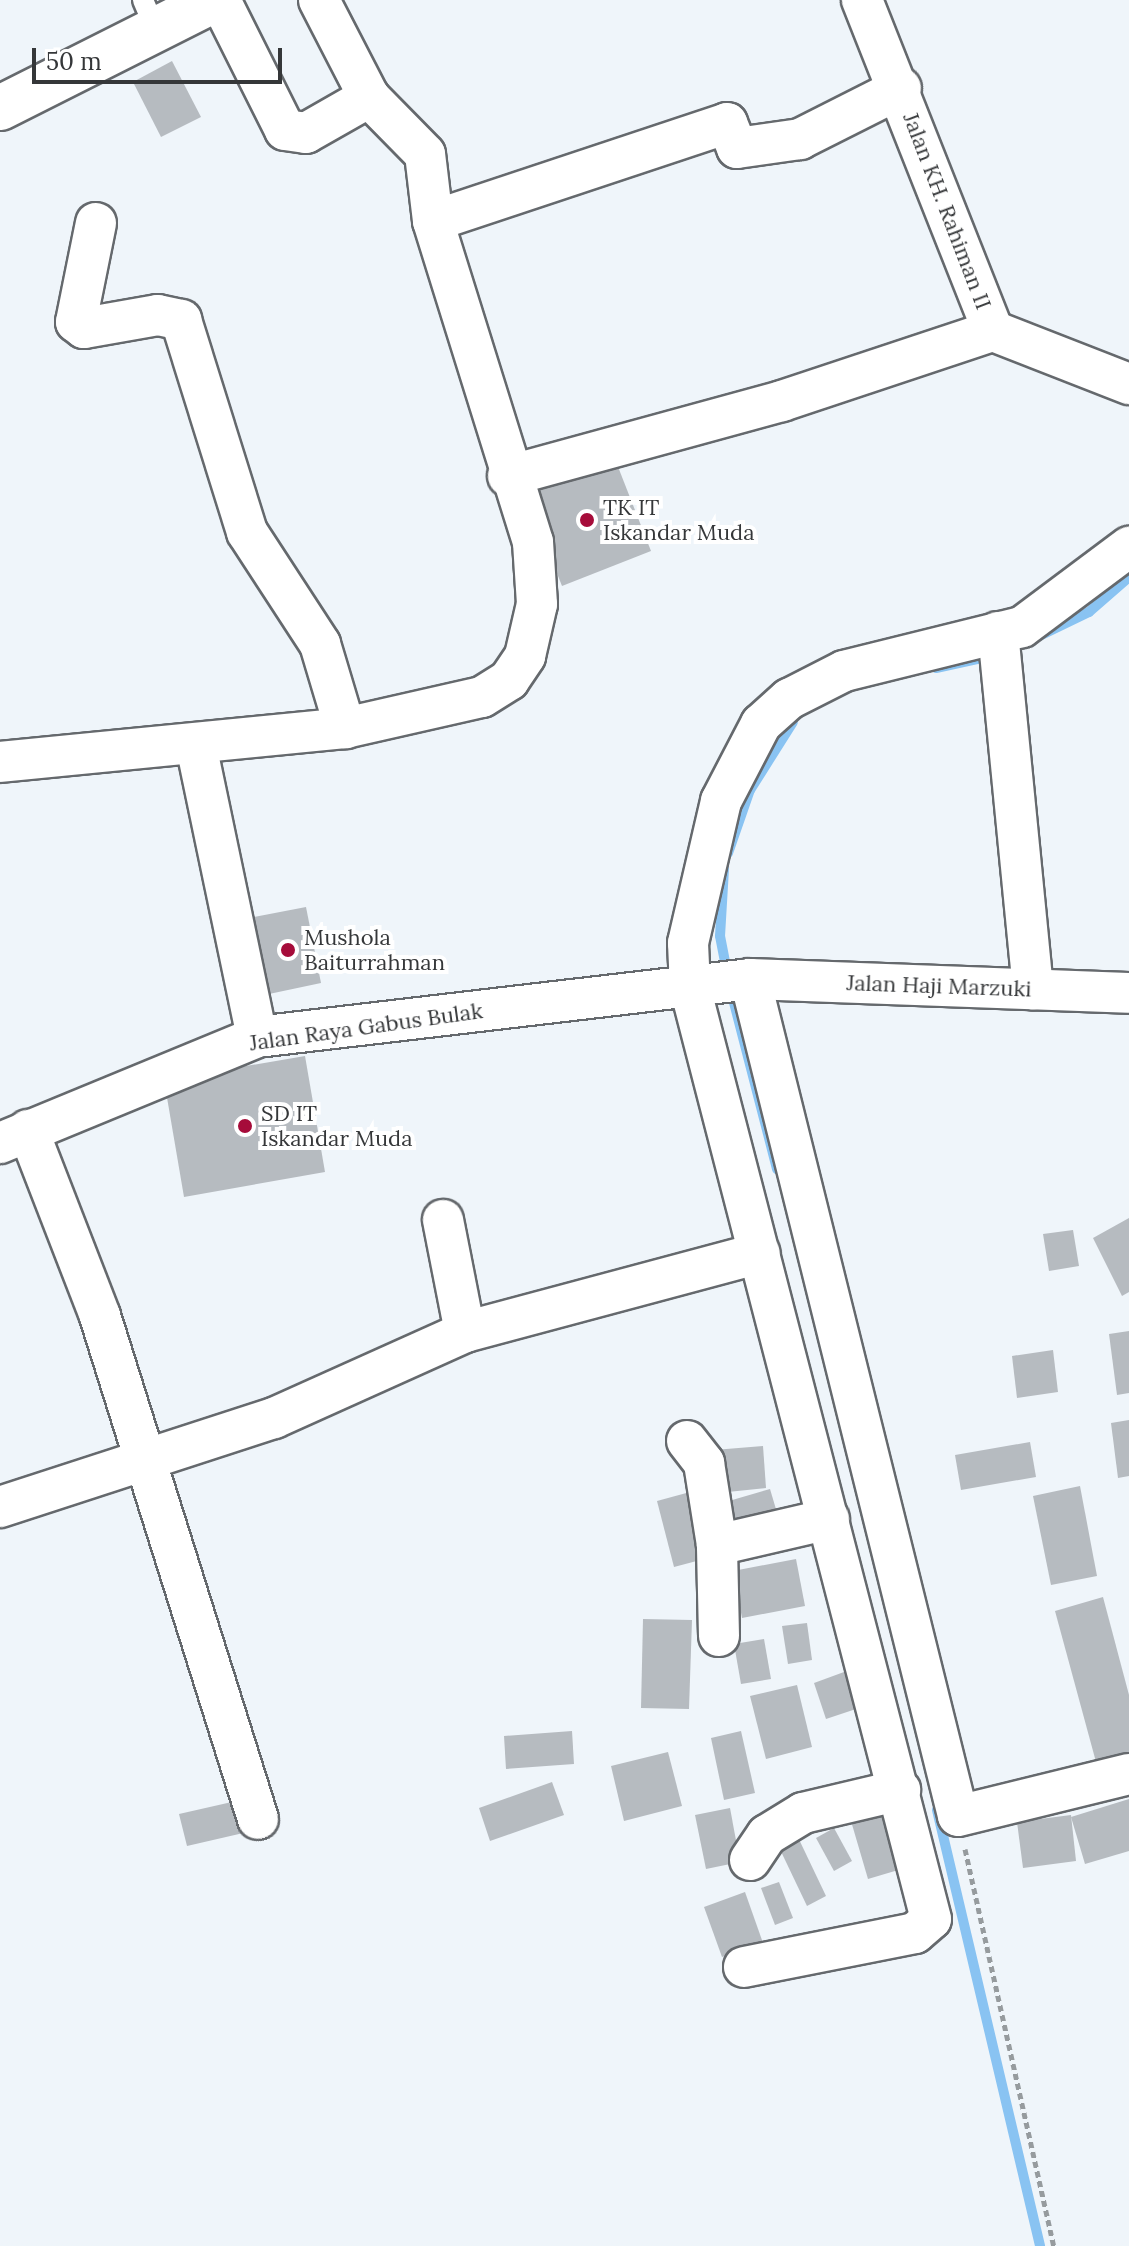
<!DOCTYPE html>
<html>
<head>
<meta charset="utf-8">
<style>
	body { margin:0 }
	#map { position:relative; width:1129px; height:2246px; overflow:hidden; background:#eff5fa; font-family:Lora,serif }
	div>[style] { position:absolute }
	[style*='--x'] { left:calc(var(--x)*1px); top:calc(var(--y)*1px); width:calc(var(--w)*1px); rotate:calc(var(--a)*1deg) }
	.stream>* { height:10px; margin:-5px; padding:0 5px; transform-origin:5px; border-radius:5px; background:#89c3f2 }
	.building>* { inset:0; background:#b6bbc0 }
	.path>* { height:5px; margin-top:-2.5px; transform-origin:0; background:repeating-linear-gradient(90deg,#969b9e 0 6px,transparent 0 10px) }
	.roads { filter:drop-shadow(2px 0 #65696d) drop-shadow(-2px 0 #65696d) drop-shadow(0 2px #65696d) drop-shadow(0 -2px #65696d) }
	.service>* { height:20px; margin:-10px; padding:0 10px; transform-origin:10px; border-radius:10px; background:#fff }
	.minor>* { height:40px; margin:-20px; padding:0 20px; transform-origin:20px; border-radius:20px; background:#fff }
	.tertiary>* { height:44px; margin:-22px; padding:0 22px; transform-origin:22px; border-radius:22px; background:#fff }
	.dots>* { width:22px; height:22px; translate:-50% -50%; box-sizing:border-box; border:4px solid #fff; border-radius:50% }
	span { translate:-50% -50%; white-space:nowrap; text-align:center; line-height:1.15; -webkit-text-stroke:8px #fff; paint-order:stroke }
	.street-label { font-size:22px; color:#353739 }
	.poi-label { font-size:22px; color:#353739 }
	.left { translate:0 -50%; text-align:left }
	.scale { position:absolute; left:32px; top:48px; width:250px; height:36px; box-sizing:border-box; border:4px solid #353739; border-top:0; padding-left:10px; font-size:24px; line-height:28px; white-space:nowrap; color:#353739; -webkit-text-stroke:6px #fff; paint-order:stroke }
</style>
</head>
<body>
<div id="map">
	<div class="stream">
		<i style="--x:1006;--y:652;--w:92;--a:-25.7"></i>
		<i style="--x:1089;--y:612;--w:53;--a:-41.2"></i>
		<i style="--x:936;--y:668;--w:56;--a:-12.3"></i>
		<i style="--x:728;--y:853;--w:67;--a:-70.8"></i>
		<i style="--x:750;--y:790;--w:80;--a:-57.7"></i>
		<i style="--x:724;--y:869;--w:67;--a:93.4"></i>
		<i style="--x:720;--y:936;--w:37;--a:79"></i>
		<i style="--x:731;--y:991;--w:184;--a:75.5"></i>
		<i style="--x:937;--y:1810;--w:448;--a:76.7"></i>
	</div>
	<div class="building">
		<i style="clip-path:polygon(172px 61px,201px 117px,161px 137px,133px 82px)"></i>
		<i style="clip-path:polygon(613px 454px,651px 551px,562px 586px,524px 489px)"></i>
		<i style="clip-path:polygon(306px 907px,321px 983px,269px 994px,254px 917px)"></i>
		<i style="clip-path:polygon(305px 1056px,325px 1172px,184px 1197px,164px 1080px)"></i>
		<i style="clip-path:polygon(1129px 1218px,1129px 1292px,1122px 1296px,1093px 1238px)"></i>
		<i style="clip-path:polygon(1073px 1230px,1079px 1266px,1049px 1271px,1043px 1234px)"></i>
		<i style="clip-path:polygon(1129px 1331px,1129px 1393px,1117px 1395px,1109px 1334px)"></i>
		<i style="clip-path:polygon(1053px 1350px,1058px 1392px,1017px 1398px,1012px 1356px)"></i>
		<i style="clip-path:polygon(1129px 1420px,1129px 1476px,1118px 1478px,1111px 1423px)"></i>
		<i style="clip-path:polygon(1030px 1442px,1036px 1477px,961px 1490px,955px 1455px)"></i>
		<i style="clip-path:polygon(763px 1446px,766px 1488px,718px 1493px,714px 1450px)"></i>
		<i style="clip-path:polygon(1080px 1486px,1097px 1576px,1051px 1585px,1033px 1496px)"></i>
		<i style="clip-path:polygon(770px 1489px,778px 1516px,730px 1530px,722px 1503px)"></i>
		<i style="clip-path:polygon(690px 1492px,708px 1558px,674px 1567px,657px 1501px)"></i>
		<i style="clip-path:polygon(796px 1559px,805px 1606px,742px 1618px,733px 1571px)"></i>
		<i style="clip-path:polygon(1103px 1597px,1129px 1695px,1129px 1765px,1099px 1773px,1055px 1611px)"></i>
		<i style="clip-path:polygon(643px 1619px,692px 1620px,689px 1709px,641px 1708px)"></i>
		<i style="clip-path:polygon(807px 1623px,812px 1660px,788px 1664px,782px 1626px)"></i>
		<i style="clip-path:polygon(764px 1639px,771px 1679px,741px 1684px,734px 1644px)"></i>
		<i style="clip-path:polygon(844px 1672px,856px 1709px,826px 1719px,814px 1683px)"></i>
		<i style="clip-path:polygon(797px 1685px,812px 1747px,766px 1759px,750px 1696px)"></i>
		<i style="clip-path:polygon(572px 1731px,574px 1764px,506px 1769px,504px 1736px)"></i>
		<i style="clip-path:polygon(741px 1731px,755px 1793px,724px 1800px,711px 1738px)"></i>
		<i style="clip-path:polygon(668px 1752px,682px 1806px,624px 1821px,611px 1766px)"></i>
		<i style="clip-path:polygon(552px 1782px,564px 1815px,490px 1841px,479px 1808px)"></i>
		<i style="clip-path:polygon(245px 1799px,252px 1831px,187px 1846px,179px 1814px)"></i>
		<i style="clip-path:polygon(1129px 1799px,1129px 1851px,1085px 1864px,1071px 1817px)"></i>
		<i style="clip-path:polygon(730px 1808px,740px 1862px,706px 1869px,695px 1815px)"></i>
		<i style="clip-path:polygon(888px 1810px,905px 1868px,868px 1879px,851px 1821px)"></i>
		<i style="clip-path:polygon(1071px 1815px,1076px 1861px,1023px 1868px,1017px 1822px)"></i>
		<i style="clip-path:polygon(834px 1828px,852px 1861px,834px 1871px,816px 1838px)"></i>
		<i style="clip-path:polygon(795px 1831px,826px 1896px,807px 1906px,776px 1841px)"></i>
		<i style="clip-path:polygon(779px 1882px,793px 1918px,775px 1925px,761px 1888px)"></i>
		<i style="clip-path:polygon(745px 1892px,763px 1943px,722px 1957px,704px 1907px)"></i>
	</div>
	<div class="path">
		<i style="--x:965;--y:1849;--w:407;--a:77.4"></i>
	</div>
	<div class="roads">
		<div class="service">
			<i style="--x:143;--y:0;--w:30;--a:67"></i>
		</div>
		<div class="minor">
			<i style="--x:220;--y:0;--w:145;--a:63.4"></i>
			<i style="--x:285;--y:130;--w:21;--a:8"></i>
			<i style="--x:306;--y:133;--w:73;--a:-29.7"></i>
			<i style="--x:862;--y:0;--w:356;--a:68.4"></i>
			<i style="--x:993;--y:331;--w:146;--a:21.3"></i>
			<i style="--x:433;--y:221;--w:310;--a:-18.4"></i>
			<i style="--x:727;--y:123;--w:27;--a:68"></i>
			<i style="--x:737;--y:148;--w:64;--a:-8.1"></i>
			<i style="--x:800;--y:139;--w:113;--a:-26.8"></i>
			<i style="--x:96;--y:223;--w:101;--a:101.4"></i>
			<i style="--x:76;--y:322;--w:10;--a:37"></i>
			<i style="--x:84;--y:328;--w:75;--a:-10"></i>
			<i style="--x:158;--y:315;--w:24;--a:12"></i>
			<i style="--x:181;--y:320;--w:222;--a:72.7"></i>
			<i style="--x:247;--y:532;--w:134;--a:56.9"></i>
			<i style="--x:320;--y:644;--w:88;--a:73.4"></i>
			<i style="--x:508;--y:476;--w:284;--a:-15.3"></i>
			<i style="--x:782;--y:401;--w:222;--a:-18.4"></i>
			<i style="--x:998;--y:632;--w:359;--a:84.4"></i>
			<i style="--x:196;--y:745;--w:298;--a:78.2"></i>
			<i style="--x:0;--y:762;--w:347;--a:-5.6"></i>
			<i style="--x:345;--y:728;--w:140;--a:-12.8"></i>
			<i style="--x:482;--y:697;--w:32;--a:-32"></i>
			<i style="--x:509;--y:680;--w:29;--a:-56"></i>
			<i style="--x:525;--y:656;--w:53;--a:-77"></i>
			<i style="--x:537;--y:604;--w:62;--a:-93.7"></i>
			<i style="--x:533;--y:542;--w:336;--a:-107.3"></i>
			<i style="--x:433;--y:221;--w:67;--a:-96.8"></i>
			<i style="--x:425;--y:154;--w:80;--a:-134.5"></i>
			<i style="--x:369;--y:97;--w:109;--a:-117.3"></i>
			<i style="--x:750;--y:979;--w:862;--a:76.04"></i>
			<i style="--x:958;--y:1816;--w:176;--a:-13.8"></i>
			<i style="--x:28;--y:1130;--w:199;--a:68.8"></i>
			<i style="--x:100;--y:1316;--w:527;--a:72.56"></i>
			<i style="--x:0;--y:1143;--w:278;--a:-22.4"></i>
			<i style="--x:257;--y:1037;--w:496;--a:-6.7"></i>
			<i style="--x:750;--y:979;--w:379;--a:2.1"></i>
			<i style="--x:443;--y:1220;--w:114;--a:78.9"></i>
			<i style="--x:687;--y:1441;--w:28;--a:52"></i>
			<i style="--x:704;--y:1463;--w:83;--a:81"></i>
			<i style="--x:0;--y:1507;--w:288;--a:-18"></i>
			<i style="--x:274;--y:1418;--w:209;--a:-24.2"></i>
			<i style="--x:465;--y:1332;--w:305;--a:-15"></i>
			<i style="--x:719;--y:1636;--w:91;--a:-91.3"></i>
			<i style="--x:717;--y:1545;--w:115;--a:-13.1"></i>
			<i style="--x:750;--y:1860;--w:30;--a:-56"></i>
			<i style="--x:767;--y:1835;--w:42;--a:-31.4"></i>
			<i style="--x:803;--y:1813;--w:100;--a:-13.3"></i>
			<i style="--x:744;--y:1967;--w:174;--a:-11.2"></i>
			<i style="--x:915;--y:1933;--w:21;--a:-41"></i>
			<i style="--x:931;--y:1919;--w:963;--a:-104.5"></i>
			<i style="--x:690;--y:987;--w:44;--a:-92.6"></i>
			<i style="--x:688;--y:943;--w:146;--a:-76.9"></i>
			<i style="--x:721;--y:801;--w:87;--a:-62.5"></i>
			<i style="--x:761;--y:724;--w:38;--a:-42"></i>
			<i style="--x:789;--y:699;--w:62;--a:-27"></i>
			<i style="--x:844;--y:671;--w:183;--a:-13.9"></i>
			<i style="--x:1022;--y:627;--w:134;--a:-36.8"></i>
		</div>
		<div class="tertiary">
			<i style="--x:0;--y:108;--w:241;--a:-26.7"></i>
		</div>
	</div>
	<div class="dots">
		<i style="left:587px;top:520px;background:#a60c3a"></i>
		<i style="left:288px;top:950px;background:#a60c3a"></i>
		<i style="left:245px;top:1126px;background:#a60c3a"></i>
	</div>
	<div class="street-label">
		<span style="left:947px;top:211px;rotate:69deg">Jalan KH. Rahiman II</span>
		<span style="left:939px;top:986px;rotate:2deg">Jalan Haji Marzuki</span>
		<span style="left:366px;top:1027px;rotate:-8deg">Jalan Raya Gabus Bulak</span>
	</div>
	<div class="poi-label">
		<span class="left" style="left:603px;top:520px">TK IT<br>Iskandar Muda</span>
		<span class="left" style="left:304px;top:950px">Mushola<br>Baiturrahman</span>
		<span class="left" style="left:261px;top:1126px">SD IT<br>Iskandar Muda</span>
	</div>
	<div class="scale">50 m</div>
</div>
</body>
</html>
